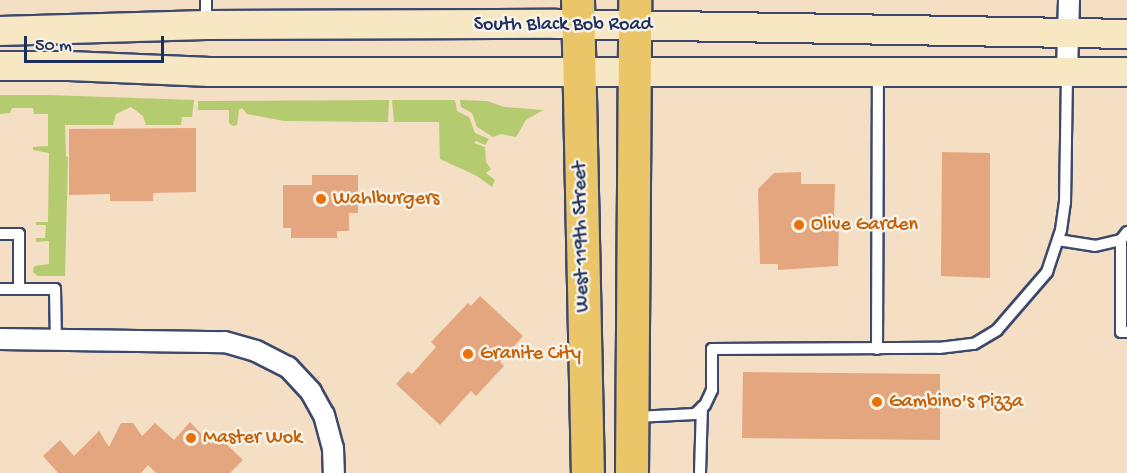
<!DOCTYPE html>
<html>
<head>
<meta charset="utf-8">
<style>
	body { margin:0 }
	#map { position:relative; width:1127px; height:473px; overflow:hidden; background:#f4dec4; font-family:"Gochi Hand",sans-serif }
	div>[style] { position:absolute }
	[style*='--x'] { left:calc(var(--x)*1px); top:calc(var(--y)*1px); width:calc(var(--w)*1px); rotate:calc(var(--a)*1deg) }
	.green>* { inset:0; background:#b4cb6f }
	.building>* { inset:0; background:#e4a67e }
	.roads { filter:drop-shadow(2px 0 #3c496d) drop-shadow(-2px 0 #3c496d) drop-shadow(0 2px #3c496d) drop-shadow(0 -2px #3c496d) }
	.lane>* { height:10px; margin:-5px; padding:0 5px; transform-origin:5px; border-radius:5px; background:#fff }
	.street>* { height:20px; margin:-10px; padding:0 10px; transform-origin:10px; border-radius:10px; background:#fff }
	.secondary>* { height:28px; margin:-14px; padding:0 14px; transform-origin:14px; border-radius:14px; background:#f7e8c3 }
	.primary>* { height:32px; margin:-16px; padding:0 16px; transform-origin:16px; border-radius:16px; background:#ebc669 }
	.dots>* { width:16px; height:16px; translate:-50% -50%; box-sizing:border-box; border:3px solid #f7f3e8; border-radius:50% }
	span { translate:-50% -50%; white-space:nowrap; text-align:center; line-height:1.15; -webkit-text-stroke:5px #f7f3e8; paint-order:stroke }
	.street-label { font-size:20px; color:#1b2f5e }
	.food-label { font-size:20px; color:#c56008 }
	.left { translate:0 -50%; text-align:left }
	.scale { position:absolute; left:24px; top:36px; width:140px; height:27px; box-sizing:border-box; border:3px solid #1b2f5e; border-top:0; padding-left:8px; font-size:18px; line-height:21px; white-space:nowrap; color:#1b2f5e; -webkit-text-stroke:4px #f7f3e8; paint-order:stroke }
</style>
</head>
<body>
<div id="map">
	<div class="green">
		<i style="clip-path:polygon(0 95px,48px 95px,194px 100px,192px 117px,182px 117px,181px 125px,146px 125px,143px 116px,131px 107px,116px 114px,113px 125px,65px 125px,66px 156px,68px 157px,65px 276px,38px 276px,33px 272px,34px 266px,49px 264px,49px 241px,36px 242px,36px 238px,45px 238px,46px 225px,36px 225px,36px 222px,48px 222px,49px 153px,33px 150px,33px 147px,48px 146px,48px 114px,34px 114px,33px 108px,12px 108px,10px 113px,0 114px)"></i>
		<i style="clip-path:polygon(389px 100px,388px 122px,284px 121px,247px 114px,242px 108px,239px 110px,237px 125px,233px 126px,229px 123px,229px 110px,198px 110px,198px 101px)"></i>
		<i style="clip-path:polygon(392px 100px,455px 100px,457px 111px,469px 117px,475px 133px,489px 139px,485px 145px,476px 141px,474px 143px,485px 147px,486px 162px,491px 169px,486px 173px,495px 180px,492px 187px,477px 176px,440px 159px,439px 122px,394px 122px)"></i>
		<i style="clip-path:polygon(460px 100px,487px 101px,504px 107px,543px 110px,526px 120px,516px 137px,501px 134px,493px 137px,477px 127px,472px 113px,461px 107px)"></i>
	</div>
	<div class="building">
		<i style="clip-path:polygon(196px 128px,196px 192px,153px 193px,153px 201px,110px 201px,110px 194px,69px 195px,69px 129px)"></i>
		<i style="clip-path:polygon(942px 152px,990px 153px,990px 278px,941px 276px)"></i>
		<i style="clip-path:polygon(801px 172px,801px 184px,835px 184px,834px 218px,839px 219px,838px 266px,778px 270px,778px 264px,760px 264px,758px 189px,774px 173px)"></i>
		<i style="clip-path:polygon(312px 175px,358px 175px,358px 213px,349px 213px,349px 231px,337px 231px,337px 238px,291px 238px,291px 228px,283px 228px,283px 185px,312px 185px)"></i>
		<i style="clip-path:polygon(480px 296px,523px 336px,500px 362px,504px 366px,476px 396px,471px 391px,440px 425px,396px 384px,408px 371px,412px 374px,436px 347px,431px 342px,468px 303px,471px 306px)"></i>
		<i style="clip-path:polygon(743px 372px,940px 374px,940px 440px,742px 438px)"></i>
		<i style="clip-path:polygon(190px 422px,211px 444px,218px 436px,243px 460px,230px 473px,156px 473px,148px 465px,141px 473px,58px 473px,43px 456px,60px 440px,74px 456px,99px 431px,109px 447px,121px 423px,133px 423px,142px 436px,155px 423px,174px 440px)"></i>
	</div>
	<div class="roads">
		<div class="lane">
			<i style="--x:206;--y:0;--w:24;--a:90"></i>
			<i style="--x:0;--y:234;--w:19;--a:0"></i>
			<i style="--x:19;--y:234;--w:55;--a:90"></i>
			<i style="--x:1058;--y:240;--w:37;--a:9"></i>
			<i style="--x:1095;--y:246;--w:27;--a:-13"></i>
			<i style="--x:1121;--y:240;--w:10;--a:-53"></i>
			<i style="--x:1121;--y:240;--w:92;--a:90"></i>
			<i style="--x:1121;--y:332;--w:6;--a:0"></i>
			<i style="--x:0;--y:289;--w:55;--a:0"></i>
			<i style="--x:55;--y:289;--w:51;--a:88.9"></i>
			<i style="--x:877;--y:349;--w:275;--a:-89.8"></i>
			<i style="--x:636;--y:417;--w:59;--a:-2.9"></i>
			<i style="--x:695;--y:414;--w:13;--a:-42"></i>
			<i style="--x:705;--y:405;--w:17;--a:-65"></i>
			<i style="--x:712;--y:390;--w:41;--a:-90"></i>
			<i style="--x:712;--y:349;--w:227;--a:-0.3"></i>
			<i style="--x:939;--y:348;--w:35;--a:-7"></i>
			<i style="--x:974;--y:344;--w:27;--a:-31"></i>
			<i style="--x:997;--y:330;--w:77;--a:-49.2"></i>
			<i style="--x:1047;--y:272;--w:44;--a:-71.6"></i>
			<i style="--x:1061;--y:230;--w:27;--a:-82"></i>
			<i style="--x:1065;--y:203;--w:130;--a:-89.1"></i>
			<i style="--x:700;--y:473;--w:66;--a:-88.3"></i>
		</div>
		<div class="street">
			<i style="--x:1067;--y:72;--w:72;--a:-88.4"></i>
			<i style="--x:0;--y:339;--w:225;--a:0.8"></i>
			<i style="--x:225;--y:342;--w:32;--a:16"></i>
			<i style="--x:256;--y:351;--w:36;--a:27"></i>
			<i style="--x:288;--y:367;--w:34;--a:47"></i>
			<i style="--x:311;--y:392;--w:26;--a:61"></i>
			<i style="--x:324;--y:415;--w:34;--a:75"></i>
			<i style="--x:333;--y:448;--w:25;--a:88"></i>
		</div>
		<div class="secondary">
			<i style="--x:0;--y:31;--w:206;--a:-1.7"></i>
			<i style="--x:206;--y:25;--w:350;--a:-0.2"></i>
			<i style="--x:556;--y:24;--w:571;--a:1"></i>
			<i style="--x:0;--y:66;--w:69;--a:0"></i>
			<i style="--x:69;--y:66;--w:141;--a:2.4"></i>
			<i style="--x:210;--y:72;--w:917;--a:0"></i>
		</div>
		<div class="primary">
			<i style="--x:578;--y:0;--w:473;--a:88.8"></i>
			<i style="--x:632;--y:473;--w:473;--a:-89.6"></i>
		</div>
	</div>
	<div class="dots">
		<i style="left:321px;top:199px;background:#e8710a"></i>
		<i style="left:799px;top:225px;background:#e8710a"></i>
		<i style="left:468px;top:354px;background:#e8710a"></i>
		<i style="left:877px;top:402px;background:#e8710a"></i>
		<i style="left:191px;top:438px;background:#e8710a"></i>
	</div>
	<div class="street-label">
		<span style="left:563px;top:25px">South Black Bob Road</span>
		<span style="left:582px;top:237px;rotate:-91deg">West 119th Street</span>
	</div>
	<div class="food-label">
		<span class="left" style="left:333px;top:199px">Wahlburgers</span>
		<span class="left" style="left:811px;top:225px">Olive Garden</span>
		<span class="left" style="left:480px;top:354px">Granite City</span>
		<span class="left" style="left:889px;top:402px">Gambino's Pizza</span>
		<span class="left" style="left:203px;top:438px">Master Wok</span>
	</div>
	<div class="scale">50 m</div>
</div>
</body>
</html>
